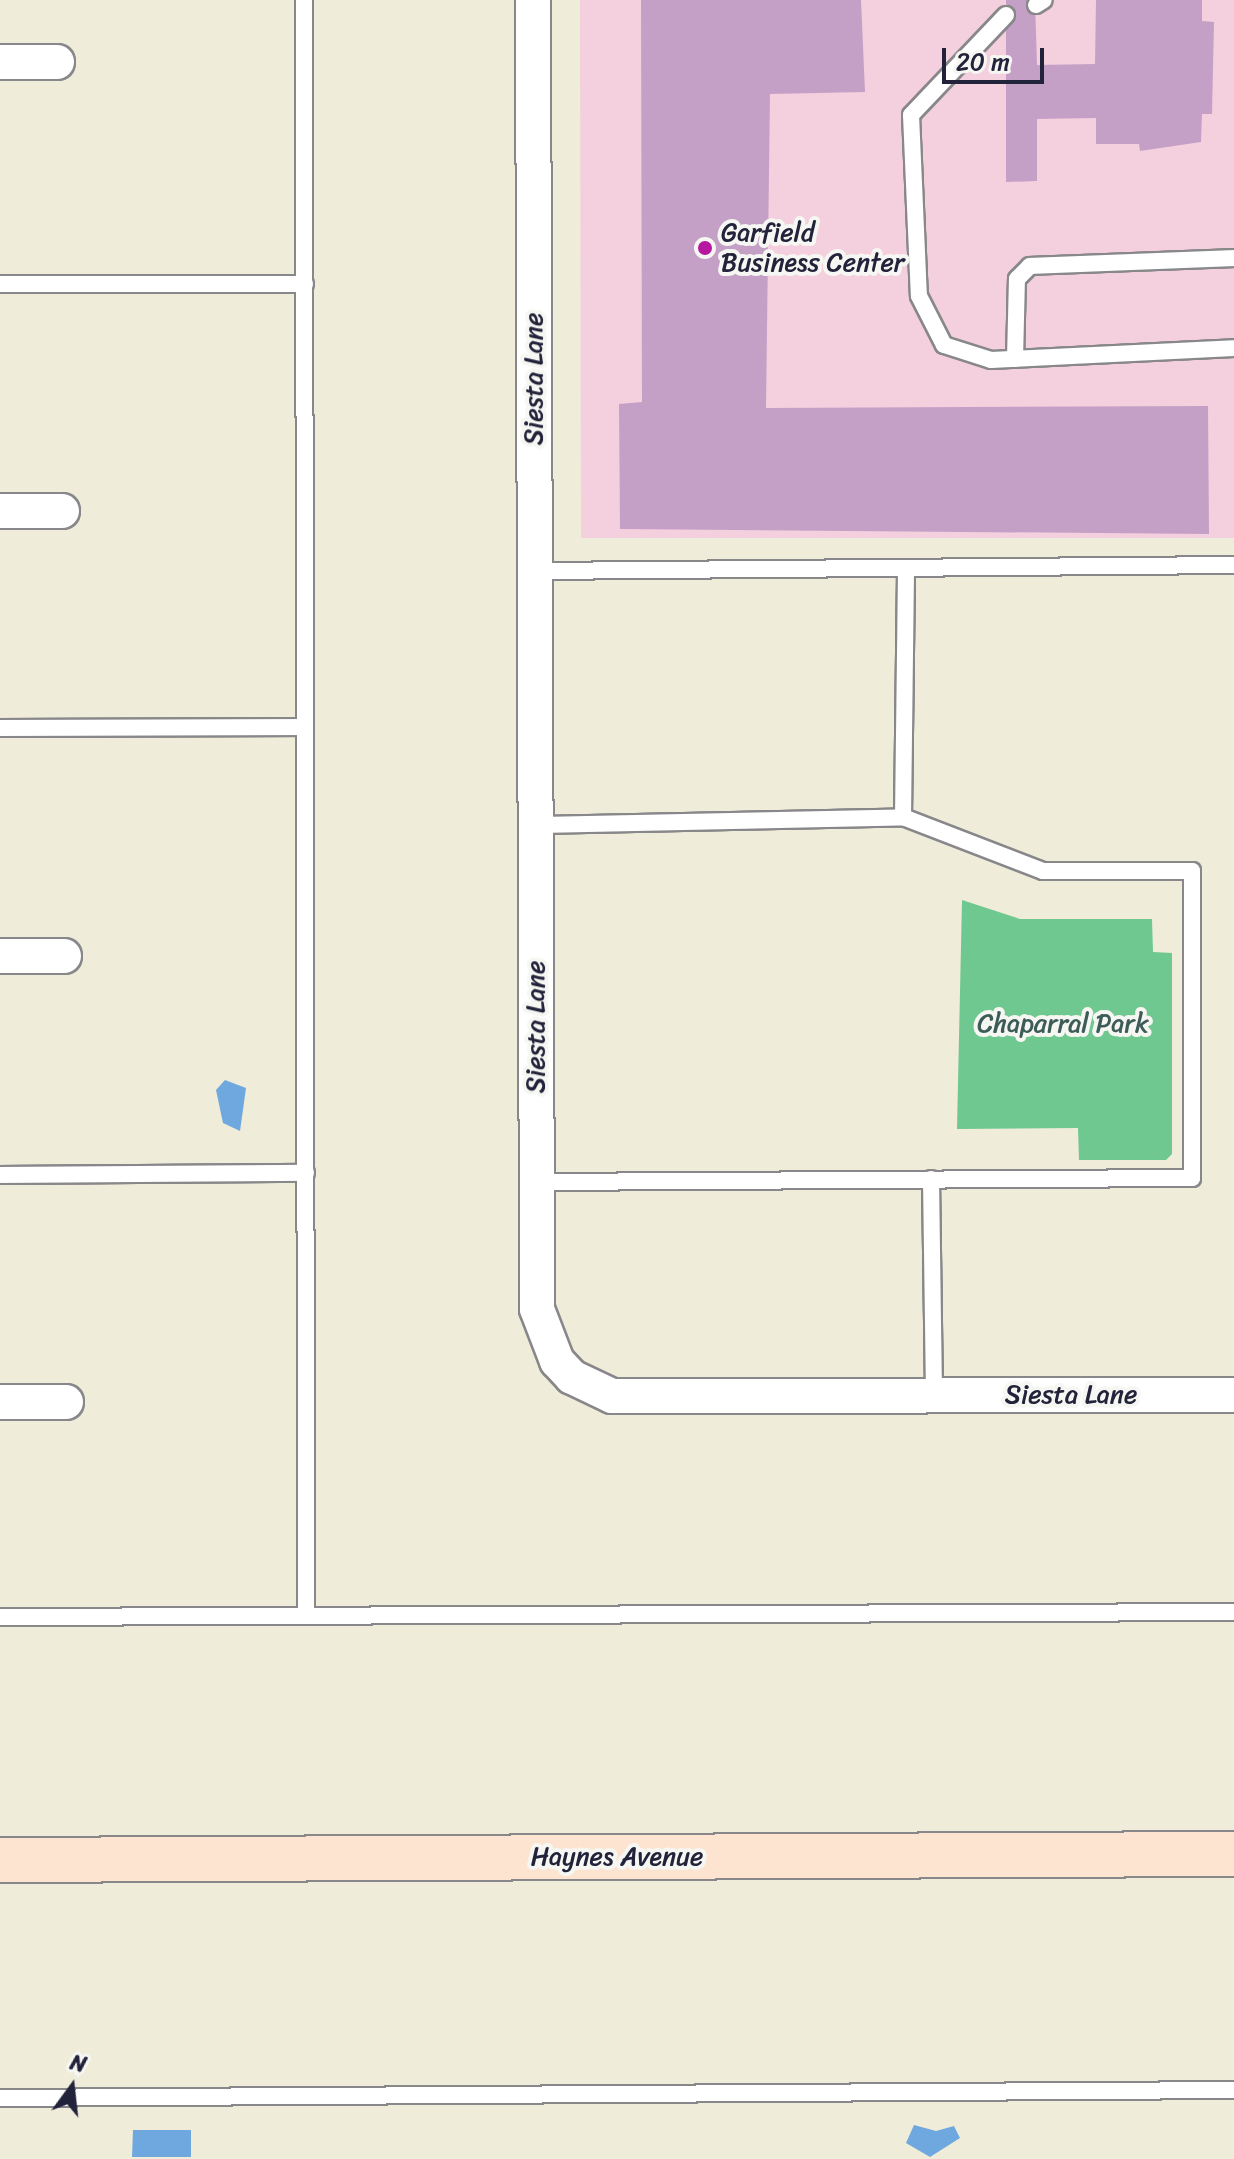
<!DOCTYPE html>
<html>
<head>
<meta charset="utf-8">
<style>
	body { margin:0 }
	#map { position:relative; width:1234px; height:2159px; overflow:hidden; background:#efecd9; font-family:Sriracha,sans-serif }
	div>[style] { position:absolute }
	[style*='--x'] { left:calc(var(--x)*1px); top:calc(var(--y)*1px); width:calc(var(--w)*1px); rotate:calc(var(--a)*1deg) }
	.built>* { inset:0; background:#f4cfde }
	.green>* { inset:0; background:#6fc88f }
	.water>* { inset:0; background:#6fa8df }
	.building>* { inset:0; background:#c5a0c6 }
	.roads { filter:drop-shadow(2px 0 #88878a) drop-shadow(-2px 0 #88878a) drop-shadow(0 2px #88878a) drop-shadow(0 -2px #88878a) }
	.lane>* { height:16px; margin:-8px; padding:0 8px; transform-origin:8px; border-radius:8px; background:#fff }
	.street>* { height:34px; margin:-17px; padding:0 17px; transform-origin:17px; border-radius:17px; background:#fff }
	.secondary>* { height:44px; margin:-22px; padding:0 22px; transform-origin:22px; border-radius:22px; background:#fde4d0 }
	.dots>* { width:22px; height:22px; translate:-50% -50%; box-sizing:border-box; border:4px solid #f6f6f2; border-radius:50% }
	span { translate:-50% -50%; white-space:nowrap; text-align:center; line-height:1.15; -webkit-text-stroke:8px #f6f6f2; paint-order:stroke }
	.poi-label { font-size:26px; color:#22223b }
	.left { translate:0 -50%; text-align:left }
	.street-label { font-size:26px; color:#22223b }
	.park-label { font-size:26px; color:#3d5c58 }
	.north { position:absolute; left:32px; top:2047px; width:80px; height:80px; -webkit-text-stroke:6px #f6f6f2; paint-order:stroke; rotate:15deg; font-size:22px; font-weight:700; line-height:32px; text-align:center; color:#22223b }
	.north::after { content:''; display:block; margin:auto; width:28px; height:36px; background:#22223b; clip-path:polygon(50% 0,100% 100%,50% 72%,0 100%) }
	.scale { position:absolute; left:942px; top:48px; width:102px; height:36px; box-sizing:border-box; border:4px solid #22223b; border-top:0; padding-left:10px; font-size:24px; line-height:28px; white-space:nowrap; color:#22223b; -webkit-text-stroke:6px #f6f6f2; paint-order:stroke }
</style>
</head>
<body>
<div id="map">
	<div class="built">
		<i style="clip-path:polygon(580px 0,1234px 0,1234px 538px,581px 538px)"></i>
	</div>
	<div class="green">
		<i style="clip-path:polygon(962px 900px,1020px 919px,1152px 919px,1153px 952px,1172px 953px,1172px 1154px,1166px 1160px,1079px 1160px,1078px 1128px,957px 1129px)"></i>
	</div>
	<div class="water">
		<i style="clip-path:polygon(225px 1080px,246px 1088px,240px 1131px,223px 1123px,216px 1090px)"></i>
		<i style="clip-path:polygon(914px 2125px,936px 2131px,954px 2126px,960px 2138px,930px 2157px,906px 2143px)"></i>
		<i style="clip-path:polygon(133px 2130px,191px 2130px,191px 2157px,132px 2157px)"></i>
	</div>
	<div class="building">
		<i style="clip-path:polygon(641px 0,861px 0,865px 92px,770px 94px,766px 408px,1208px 406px,1209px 534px,620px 529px,619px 404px,642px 402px)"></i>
		<i style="clip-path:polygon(1006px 0,1035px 0,1037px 65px,1095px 64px,1096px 0,1202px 0,1202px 21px,1214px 22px,1212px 114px,1202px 114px,1201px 142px,1140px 151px,1139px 144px,1096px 144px,1096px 118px,1037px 119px,1037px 181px,1006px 182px)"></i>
	</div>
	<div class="roads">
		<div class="lane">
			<i style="--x:304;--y:0;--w:1614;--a:89.93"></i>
			<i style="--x:1036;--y:5;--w:9;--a:-32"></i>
			<i style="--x:1006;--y:15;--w:138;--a:133.5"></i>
			<i style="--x:911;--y:115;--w:181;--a:87.5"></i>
			<i style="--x:919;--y:296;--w:55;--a:63"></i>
			<i style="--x:944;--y:345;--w:49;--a:17.7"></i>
			<i style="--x:991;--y:360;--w:243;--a:-2.8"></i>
			<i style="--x:0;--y:284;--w:305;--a:0"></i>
			<i style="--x:1015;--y:359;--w:80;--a:-88.6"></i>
			<i style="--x:1017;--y:279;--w:18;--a:-45"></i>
			<i style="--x:1030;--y:266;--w:204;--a:-2.2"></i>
			<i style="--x:535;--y:571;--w:699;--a:-0.49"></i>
			<i style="--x:0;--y:728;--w:305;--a:-0.2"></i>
			<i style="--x:903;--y:817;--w:249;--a:-89.3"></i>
			<i style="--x:536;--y:825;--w:367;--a:-1.2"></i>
			<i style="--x:903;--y:817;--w:150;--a:21.1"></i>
			<i style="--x:1043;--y:871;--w:149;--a:0"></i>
			<i style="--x:1192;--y:871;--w:307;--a:90"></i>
			<i style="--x:1192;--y:1178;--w:655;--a:179.65"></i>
			<i style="--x:0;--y:1175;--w:306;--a:-0.4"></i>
			<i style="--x:931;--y:1179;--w:217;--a:89.2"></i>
			<i style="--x:0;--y:1617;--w:1234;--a:-0.23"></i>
			<i style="--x:0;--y:2098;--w:1234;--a:-0.37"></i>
		</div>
		<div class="street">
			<i style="--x:533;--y:0;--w:1309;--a:89.82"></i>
			<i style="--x:537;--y:1309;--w:56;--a:69"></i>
			<i style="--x:557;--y:1361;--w:22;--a:47"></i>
			<i style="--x:572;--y:1377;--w:44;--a:25.4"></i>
			<i style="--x:612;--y:1396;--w:622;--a:-0.09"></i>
			<i style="--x:0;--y:62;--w:57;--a:0"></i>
			<i style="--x:0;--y:511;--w:62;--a:0"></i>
			<i style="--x:0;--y:956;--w:64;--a:0"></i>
			<i style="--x:0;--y:1402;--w:66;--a:0"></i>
		</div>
		<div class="secondary">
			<i style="--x:0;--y:1860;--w:1234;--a:-0.28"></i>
		</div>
	</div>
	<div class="dots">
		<i style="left:705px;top:248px;background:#b5179e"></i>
	</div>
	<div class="poi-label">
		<span class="left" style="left:721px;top:248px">Garfield<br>Business Center</span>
	</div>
	<div class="street-label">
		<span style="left:534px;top:379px;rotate:-90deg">Siesta Lane</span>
		<span style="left:536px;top:1027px;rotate:-90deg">Siesta Lane</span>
		<span style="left:1071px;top:1395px">Siesta Lane</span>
		<span style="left:617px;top:1857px">Haynes Avenue</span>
	</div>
	<div class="park-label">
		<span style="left:1063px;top:1024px">Chaparral Park</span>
	</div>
	<div class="north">N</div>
	<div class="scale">20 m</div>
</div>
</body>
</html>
